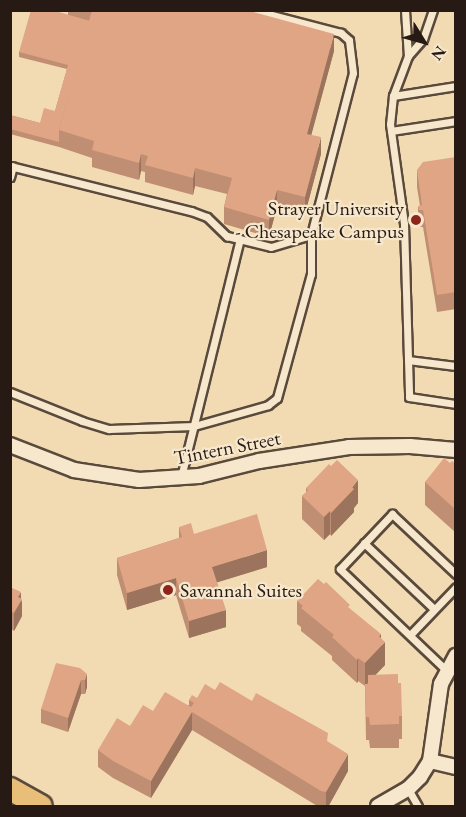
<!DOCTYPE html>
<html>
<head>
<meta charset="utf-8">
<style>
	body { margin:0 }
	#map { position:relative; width:466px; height:817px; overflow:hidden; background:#f2dbb2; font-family:"EB Garamond",serif }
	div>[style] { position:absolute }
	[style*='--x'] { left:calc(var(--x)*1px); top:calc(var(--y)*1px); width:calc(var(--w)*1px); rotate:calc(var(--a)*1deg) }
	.roads { filter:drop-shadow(2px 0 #5a4a3c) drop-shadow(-2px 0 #5a4a3c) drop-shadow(0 2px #5a4a3c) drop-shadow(0 -2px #5a4a3c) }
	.lane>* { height:7px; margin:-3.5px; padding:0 3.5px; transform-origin:3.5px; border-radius:3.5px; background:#f7e8cd }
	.street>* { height:14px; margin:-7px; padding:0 7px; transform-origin:7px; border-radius:7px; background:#f7e8cd }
	.primary>* { height:22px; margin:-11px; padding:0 11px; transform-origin:11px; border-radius:11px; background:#e9be79 }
	.wall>* { inset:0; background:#c08e72 }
	.shaded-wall>* { inset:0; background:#9c745d }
	.building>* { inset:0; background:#dfa585 }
	.dots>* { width:16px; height:16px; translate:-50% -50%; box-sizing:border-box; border:3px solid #f7e8cd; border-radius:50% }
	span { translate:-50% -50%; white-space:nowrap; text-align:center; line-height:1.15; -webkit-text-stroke:4.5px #f7e8cd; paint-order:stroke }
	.poi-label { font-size:20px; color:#271a14 }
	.right { translate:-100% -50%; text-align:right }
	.left { translate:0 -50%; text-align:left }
	.street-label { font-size:20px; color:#271a14 }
	.frame { position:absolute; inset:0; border:12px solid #271a14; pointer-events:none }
	.north { position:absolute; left:394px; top:12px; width:60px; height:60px; -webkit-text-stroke:4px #f7e8cd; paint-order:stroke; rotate:127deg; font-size:16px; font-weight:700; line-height:24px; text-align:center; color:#271a14 }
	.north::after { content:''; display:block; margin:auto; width:21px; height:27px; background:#271a14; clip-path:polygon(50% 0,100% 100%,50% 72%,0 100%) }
</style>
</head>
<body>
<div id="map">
	<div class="roads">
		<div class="lane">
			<i style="--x:405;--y:10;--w:46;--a:86.3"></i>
			<i style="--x:408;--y:56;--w:23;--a:-49"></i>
			<i style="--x:423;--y:39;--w:31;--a:-71"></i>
			<i style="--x:408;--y:56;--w:43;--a:110.6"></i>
			<i style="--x:393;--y:96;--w:28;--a:96"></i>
			<i style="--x:390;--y:124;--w:101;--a:82"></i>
			<i style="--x:404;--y:224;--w:173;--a:88.3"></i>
			<i style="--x:409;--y:397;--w:48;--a:8.5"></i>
			<i style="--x:393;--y:96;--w:64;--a:-9"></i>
			<i style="--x:391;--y:131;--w:66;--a:-8.7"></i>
			<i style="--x:10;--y:166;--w:187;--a:14"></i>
			<i style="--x:191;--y:211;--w:17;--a:21"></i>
			<i style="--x:207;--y:217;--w:28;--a:44"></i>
			<i style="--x:227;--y:236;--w:45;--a:14"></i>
			<i style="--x:271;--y:247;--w:42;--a:-16.7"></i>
			<i style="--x:10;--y:177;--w:11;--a:-75"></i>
			<i style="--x:408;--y:360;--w:48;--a:7.1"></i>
			<i style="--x:10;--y:392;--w:78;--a:21.9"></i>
			<i style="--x:82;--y:421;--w:28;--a:17"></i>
			<i style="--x:109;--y:429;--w:85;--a:-2"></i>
			<i style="--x:194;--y:426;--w:77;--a:-15.8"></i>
			<i style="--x:268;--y:405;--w:11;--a:-38"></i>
			<i style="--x:277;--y:398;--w:129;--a:-74.7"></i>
			<i style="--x:311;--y:274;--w:39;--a:-90"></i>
			<i style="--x:311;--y:235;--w:167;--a:-75.5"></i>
			<i style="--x:353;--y:73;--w:33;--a:-97"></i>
			<i style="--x:349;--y:40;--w:11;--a:-139"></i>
			<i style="--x:341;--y:33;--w:91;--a:-165.4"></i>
			<i style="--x:181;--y:477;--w:245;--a:-76.1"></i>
			<i style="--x:364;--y:543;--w:96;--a:43.3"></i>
			<i style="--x:410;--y:635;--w:66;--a:-46.2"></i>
			<i style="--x:447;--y:671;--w:148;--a:-136.4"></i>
			<i style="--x:340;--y:569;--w:76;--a:-46.6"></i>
			<i style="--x:392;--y:514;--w:88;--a:43.2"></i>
			<i style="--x:408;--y:789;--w:20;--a:60"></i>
		</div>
		<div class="street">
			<i style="--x:10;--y:445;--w:69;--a:21.3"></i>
			<i style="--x:74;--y:470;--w:66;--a:8.7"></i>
			<i style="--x:139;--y:480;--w:60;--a:-3.8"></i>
			<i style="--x:199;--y:476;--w:62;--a:-14"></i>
			<i style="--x:259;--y:461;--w:91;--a:-8.8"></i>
			<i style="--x:349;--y:447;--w:61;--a:-0.9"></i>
			<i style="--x:410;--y:446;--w:46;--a:5"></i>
			<i style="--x:430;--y:761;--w:27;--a:13"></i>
			<i style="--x:378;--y:806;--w:34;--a:-30"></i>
			<i style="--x:408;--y:789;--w:17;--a:-45"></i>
			<i style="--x:420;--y:777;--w:19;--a:-58"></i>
			<i style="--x:430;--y:761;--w:78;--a:-81.9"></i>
			<i style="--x:441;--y:684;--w:32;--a:-62"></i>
		</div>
		<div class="primary">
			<i style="--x:10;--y:789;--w:35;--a:29"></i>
		</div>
	</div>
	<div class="wall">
		<i style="clip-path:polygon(68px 10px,246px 10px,334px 51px,311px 135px,321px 154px,305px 214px,277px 207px,269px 237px,224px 224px,224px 207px,227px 194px,195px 186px,193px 195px,145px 182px,145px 172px,141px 171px,139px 180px,92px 167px,92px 158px,59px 147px,10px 134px,10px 115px,40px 123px,55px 111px,67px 69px,19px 57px,19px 52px,68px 15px)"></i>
		<i style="clip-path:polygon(456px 157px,456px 309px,437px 312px,423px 227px,419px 227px,418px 223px,418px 206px,420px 206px,417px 187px,417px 170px)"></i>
		<i style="clip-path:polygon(450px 463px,456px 464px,456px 533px,425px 505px,425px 482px)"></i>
		<i style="clip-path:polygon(306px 488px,358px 503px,354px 508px,354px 512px,331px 536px,330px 534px,324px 540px,302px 519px,302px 496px,306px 493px)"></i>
		<i style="clip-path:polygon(179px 527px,267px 567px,217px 582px,226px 627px,189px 638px,176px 595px,127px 610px,117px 575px,117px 558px,179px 538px)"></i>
		<i style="clip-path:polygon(10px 587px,21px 598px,22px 616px,14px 631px,10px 628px)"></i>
		<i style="clip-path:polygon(297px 601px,350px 609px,381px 638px,385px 665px,375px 675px,398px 683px,402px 716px,402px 739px,399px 739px,399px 748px,370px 748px,369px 740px,366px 740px,365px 686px,358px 681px,357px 683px,332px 660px,332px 656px,301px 631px,301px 627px,297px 624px)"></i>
		<i style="clip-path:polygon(87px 674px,87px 687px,85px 694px,81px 694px,68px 732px,41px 723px,41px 709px)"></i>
		<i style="clip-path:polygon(215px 690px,252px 701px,328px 742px,348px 771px,328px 807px,319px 807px,192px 730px,151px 798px,113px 778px,98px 767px,98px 750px,130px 726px,153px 711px,189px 705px,189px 700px,197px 698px)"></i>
	</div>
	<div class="shaded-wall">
		<i style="clip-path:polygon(334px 34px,334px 51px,307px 151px,307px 134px)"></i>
		<i style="clip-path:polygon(321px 137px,321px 154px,305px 214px,305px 197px)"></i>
		<i style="clip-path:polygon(141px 154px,141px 171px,139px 180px,139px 163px)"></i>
		<i style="clip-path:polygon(195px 168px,195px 186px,193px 195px,193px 178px)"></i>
		<i style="clip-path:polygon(277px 190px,277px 207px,269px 237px,269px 220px)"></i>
		<i style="clip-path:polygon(358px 480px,358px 503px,354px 508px,354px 512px,331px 536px,331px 513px)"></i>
		<i style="clip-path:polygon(330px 511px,330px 534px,324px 540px,324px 517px)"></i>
		<i style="clip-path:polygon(267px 550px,267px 567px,212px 584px,212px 567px)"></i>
		<i style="clip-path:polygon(176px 578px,176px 595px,127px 610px,127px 593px)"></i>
		<i style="clip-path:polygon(21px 592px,21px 602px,22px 599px,22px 616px,14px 631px,14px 613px,18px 597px)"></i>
		<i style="clip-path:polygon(226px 610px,226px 627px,189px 638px,189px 621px)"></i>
		<i style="clip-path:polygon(381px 634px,381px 646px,385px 642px,385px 665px,365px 686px,365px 663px,379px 636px)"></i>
		<i style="clip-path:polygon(358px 658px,358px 681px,357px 683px,357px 660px)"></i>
		<i style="clip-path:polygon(87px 674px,87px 687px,85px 694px,85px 680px)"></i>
		<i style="clip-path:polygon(81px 680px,81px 694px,68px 732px,68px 718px)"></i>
		<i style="clip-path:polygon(192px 712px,192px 730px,151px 798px,151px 781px)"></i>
		<i style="clip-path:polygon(348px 754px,348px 771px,328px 807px,326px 807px,326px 792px)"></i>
	</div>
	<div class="building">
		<i style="clip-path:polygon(31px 10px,52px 10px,90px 21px,59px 130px,59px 142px,10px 129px,10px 115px,40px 123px,44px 108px,55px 111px,68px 65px,19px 52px)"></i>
		<i style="clip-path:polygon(92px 10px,246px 10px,334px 34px,307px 134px,321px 137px,305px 197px,277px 190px,269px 220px,224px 207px,232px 178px,195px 168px,193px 178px,145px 165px,148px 156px,141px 154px,139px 163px,92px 150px,94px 141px,59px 130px)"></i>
		<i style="clip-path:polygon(456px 157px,456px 292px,437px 295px,423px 210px,419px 210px,418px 206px,422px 205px,417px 170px,423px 162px)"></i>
		<i style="clip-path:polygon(444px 458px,450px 463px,452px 461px,456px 464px,456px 510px,425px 482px)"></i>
		<i style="clip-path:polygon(337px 460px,358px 480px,352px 487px,354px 489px,331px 513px,330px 511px,324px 517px,302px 496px,308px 490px,306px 488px,329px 464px,331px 466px)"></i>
		<i style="clip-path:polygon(257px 514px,267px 550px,212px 567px,226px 610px,189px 621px,176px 578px,127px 593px,117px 558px,182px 537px,179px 527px,191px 523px,194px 534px)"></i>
		<i style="clip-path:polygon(318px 579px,324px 584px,326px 582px,350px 605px,348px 607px,381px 634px,379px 636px,385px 642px,365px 663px,358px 658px,357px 660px,332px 637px,334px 635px,301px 608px,303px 606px,297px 601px)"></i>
		<i style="clip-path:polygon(10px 587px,21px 592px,18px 597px,22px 599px,14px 613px,10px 611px)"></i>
		<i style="clip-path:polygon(56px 663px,80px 668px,87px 674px,85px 680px,81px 680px,68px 718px,41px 709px)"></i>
		<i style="clip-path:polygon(398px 674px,398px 683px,401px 683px,402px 716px,399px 716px,399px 724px,370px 725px,369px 717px,366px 717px,365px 684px,368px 684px,368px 675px)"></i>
		<i style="clip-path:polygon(220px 682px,252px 701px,256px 693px,328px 733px,327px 741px,348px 754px,326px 792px,321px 791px,192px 712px,151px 781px,113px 761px,98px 750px,117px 718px,130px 726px,143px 705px,153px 711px,165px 692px,191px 707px,194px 703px,189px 700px,192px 695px,197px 698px,205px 684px,215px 690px)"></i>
	</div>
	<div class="dots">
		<i style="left:416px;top:220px;background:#8f2418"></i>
		<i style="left:168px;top:590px;background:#8f2418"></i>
	</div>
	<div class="poi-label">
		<span class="right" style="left:404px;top:220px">Strayer University<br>- Chesapeake Campus</span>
		<span class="left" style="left:180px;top:590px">Savannah Suites</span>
	</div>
	<div class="street-label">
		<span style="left:227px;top:448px;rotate:-11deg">Tintern Street</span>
	</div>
	<div class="frame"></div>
	<div class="north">N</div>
</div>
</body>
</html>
